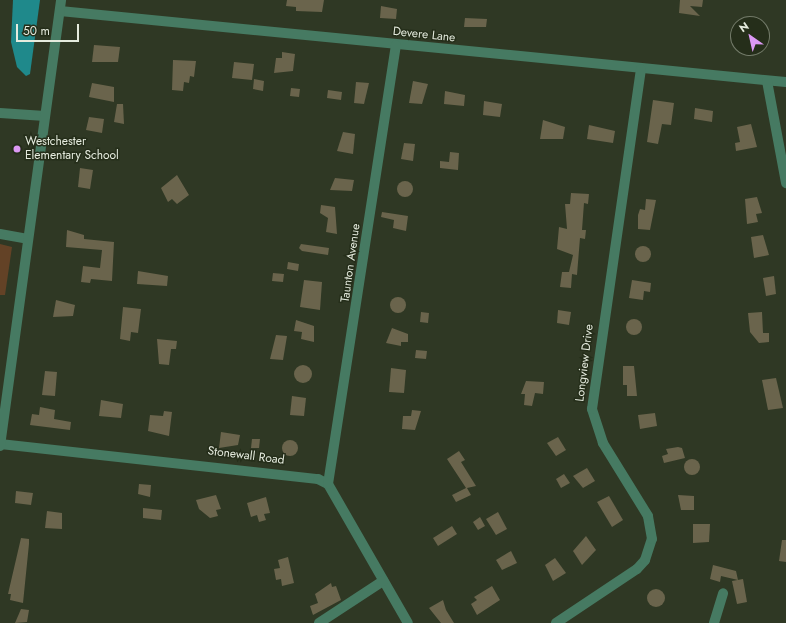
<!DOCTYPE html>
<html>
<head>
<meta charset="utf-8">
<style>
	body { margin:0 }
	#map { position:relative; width:786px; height:623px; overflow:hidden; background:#2f3824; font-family:Jost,sans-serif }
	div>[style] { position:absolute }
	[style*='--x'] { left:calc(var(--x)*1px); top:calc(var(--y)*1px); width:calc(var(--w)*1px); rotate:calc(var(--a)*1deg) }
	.green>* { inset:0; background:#634226 }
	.water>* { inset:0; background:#1f898b }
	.building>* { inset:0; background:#6a644c }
	.round { border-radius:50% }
	.minor>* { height:10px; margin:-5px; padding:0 5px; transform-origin:5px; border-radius:5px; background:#467a62 }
	.dots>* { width:11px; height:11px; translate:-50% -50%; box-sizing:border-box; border:2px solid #252e1a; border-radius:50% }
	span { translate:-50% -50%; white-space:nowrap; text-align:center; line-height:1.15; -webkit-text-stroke:3px #252e1a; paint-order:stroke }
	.street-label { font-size:12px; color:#e5ebde }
	.poi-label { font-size:12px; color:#e5ebde }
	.left { translate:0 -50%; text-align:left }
	.north { position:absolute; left:730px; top:16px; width:40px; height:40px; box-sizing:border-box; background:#252e1a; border:1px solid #727a68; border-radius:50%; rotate:326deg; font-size:11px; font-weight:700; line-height:16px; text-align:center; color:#e5ebde }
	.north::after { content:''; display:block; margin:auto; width:14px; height:18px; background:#dc99f4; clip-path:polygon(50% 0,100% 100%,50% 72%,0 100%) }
	.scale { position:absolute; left:16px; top:24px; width:63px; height:18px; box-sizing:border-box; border:2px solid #e5ebde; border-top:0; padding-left:5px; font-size:12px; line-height:14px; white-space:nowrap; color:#e5ebde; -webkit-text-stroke:3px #252e1a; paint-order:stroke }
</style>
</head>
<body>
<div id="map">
	<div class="green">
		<i style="clip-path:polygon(0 244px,12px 247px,5px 295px,0 295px)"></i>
	</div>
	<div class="water">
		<i style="clip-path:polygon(13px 0,40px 0,30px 74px,26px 76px,17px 67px,11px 42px)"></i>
	</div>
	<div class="building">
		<i style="clip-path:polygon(287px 0,324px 0,322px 12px,296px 11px,296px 7px,286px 6px)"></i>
		<i style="clip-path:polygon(680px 0,703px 0,702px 7px,690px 6px,700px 16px,679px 13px)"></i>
		<i style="clip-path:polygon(381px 6px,397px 9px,396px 19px,380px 18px)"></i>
		<i style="clip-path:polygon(465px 18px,487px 19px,486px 27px,464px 27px)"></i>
		<i style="clip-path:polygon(94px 45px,120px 47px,118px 62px,92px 62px)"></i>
		<i style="clip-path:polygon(282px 52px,295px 54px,293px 71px,274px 73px,276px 58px,282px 58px)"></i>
		<i style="clip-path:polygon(173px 60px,196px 61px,194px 77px,190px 76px,189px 83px,184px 82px,183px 91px,172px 90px)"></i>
		<i style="clip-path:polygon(234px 62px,254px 64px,252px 80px,232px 78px)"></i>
		<i style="clip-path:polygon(254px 79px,264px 81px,263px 91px,253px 89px)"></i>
		<i style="clip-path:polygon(413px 81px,428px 84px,422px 104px,409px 103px)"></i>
		<i style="clip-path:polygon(356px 82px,369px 83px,364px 104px,354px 103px)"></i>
		<i style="clip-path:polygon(92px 83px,114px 87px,114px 102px,89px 97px)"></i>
		<i style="clip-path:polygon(291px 88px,300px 89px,299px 97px,290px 96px)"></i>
		<i style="clip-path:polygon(328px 90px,342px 92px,341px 100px,327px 98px)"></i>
		<i style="clip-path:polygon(445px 91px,465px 95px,464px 106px,444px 104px)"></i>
		<i style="clip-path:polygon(653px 100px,674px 103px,671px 125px,662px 124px,658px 144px,647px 142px)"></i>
		<i style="clip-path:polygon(484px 101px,502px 104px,500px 117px,483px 115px)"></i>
		<i style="clip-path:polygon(117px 104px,123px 104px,124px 124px,114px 122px)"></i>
		<i style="clip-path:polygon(695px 108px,713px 111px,712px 122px,694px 119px)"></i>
		<i style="clip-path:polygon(89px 117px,104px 119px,102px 133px,86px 130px)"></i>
		<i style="clip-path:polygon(543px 120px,565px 127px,563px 139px,540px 139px)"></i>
		<i style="clip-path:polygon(751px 124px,757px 147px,736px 151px,735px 143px,740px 142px,737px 127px)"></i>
		<i style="clip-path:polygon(589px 125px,615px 131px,613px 143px,587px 139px)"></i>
		<i style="clip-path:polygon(343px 132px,355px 134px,353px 154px,337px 151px)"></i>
		<i style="clip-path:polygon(404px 143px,415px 144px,413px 161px,401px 159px)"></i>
		<i style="clip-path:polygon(450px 152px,459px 153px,458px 170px,440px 168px,440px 161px,449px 162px)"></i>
		<i style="clip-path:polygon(80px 168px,93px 170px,90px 189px,78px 187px)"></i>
		<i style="clip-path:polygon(177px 175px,189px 195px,177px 204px,172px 199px,168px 202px,161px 188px)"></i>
		<i style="clip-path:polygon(335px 178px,354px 180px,352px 191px,330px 190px)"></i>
		<i class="round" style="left:397px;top:181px;width:16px;height:16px"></i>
		<i style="clip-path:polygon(571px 193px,589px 194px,588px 204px,584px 203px,582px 230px,586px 230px,585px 239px,580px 238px,577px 275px,572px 274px,571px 288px,560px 287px,562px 272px,569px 272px,573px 255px,557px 249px,559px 227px,567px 229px,565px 204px,570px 204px)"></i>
		<i style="clip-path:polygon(757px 197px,762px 213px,756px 214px,758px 222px,747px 224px,745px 199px)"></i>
		<i style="clip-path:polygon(646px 199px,656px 200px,650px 230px,638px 229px,638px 215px,640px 209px,645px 210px)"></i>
		<i style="clip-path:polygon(321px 205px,335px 207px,337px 234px,326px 232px,328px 218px,320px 213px)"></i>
		<i style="clip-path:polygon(382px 212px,408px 216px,406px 231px,393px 228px,394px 220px,381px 217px)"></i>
		<i style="clip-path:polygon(67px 230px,84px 235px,84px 239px,114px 242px,112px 281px,91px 279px,90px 283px,81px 282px,83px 266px,100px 268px,102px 250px,66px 247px)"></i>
		<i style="clip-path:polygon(763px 235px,769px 255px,754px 258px,751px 237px)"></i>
		<i style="clip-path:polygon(301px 244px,329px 248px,328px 255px,302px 251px,299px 248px)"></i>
		<i class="round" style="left:635px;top:246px;width:16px;height:16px"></i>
		<i style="clip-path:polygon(288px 262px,299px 264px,298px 271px,287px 269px)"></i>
		<i style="clip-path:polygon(138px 271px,168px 276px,167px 286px,137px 284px)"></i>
		<i style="clip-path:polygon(273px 273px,284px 274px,283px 282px,272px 281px)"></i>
		<i style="clip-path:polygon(774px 276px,776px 294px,766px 296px,763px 278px)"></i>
		<i style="clip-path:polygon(304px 280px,322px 282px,320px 310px,300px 307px)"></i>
		<i style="clip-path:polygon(632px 280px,651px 283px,650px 292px,644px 291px,643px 300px,629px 298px)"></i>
		<i class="round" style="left:390px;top:297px;width:16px;height:16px"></i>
		<i style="clip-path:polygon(56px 300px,75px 305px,73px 316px,53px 317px)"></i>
		<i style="clip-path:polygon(123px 307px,141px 309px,138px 333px,131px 332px,130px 341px,120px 339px)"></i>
		<i style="clip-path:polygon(558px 310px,571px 312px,569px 325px,557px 323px)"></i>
		<i style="clip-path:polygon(421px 312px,429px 313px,428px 323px,420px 322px)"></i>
		<i style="clip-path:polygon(762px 312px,763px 333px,769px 333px,769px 342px,759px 343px,750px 332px,748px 313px)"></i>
		<i class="round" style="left:626px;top:319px;width:16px;height:16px"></i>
		<i style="clip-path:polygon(296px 320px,314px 326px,314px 342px,301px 339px,302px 332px,294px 331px)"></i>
		<i style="clip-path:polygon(392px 328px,408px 334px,408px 342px,401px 342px,401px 346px,386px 343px)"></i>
		<i style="clip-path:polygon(276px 335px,287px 336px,283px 360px,270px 359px)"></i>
		<i style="clip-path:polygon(157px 339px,177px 341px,176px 349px,171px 349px,169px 365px,159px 364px)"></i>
		<i style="clip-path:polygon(416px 350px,427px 351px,426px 359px,415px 358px)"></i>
		<i class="round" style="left:294px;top:365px;width:18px;height:18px"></i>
		<i style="clip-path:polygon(623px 366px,634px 366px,637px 396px,627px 396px,627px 385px,623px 385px)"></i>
		<i style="clip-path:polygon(391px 368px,406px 370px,404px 393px,389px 392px)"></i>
		<i style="clip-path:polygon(45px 371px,57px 372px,55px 396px,42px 395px)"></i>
		<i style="clip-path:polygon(776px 378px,783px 408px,768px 410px,762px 380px)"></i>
		<i style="clip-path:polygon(526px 381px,544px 382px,543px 394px,535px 393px,532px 406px,524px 405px,525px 394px,521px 394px)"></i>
		<i style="clip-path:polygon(292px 396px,306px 398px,304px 416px,290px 415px)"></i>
		<i style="clip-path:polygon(101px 400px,123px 404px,121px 418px,99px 416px)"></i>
		<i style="clip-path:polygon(40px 407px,55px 410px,54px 419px,71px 422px,70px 430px,30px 425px,32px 414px,39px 415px)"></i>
		<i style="clip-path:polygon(412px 410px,421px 411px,415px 430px,402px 429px,403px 416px,411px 416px)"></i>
		<i style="clip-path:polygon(164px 411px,172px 412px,169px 436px,148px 431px,150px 415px,163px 416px)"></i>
		<i style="clip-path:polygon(655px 413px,657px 426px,640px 429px,638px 415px)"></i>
		<i style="clip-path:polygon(221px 432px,240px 435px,238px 445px,219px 448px)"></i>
		<i style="clip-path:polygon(558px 437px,566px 450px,556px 456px,547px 443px)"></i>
		<i style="clip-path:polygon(252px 439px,260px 439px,259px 448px,251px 448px)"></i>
		<i class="round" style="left:282px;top:440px;width:16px;height:16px"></i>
		<i style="clip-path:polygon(678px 447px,682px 448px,685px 458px,664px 463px,662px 456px,668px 454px,666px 449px)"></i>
		<i style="clip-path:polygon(459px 451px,465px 460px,461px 462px,476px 486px,467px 488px,471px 495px,456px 502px,452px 495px,466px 488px,447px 459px)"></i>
		<i class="round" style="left:684px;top:459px;width:16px;height:16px"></i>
		<i style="clip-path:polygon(587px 468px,595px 481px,583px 488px,573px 476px)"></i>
		<i style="clip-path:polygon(564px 474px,570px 483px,561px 488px,556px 479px)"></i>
		<i style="clip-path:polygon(139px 484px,151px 485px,150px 497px,138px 494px)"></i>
		<i style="clip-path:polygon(16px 491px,33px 493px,31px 505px,15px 503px)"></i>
		<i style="clip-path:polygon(216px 495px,221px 509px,216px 510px,218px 516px,210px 518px,199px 509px,196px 500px)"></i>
		<i style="clip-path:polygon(678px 495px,694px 496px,694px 510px,681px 510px)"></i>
		<i style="clip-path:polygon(609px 496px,623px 520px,612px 527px,597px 502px)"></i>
		<i style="clip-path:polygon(266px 497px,270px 513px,264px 514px,266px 520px,259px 522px,257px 515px,251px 517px,247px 503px)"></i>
		<i style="clip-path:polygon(143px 508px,162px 510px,161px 520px,143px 518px)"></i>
		<i style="clip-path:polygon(47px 511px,62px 513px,62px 529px,45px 528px)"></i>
		<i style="clip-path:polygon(498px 512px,507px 529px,496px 535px,486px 519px)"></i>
		<i style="clip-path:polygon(480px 517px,485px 526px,478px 530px,473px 522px)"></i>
		<i style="clip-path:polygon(693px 524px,710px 524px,709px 542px,693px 543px)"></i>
		<i style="clip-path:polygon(452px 526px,457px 534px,438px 546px,433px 538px)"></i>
		<i style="clip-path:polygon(586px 536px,596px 550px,582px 565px,573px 551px)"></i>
		<i style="clip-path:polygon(21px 538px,29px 539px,29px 544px,23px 603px,10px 600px,11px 594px,8px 594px)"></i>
		<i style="clip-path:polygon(782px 540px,786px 540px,786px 562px,779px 561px)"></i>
		<i style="clip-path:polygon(511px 551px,517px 563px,502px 570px,496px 560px)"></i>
		<i style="clip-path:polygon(288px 557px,294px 583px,282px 586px,281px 579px,276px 580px,274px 569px,280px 568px,278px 560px)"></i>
		<i style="clip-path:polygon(555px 558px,566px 573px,553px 581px,545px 565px)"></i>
		<i style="clip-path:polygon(713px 565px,736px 571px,738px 580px,721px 576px,720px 582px,710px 579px)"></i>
		<i style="clip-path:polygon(743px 579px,747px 602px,737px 604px,732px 581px)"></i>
		<i style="clip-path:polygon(331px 583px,332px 587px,336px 586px,341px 600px,313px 615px,310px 606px,318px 603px,315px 594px)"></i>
		<i style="clip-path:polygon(492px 586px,500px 600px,477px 615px,471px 604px,477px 600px,474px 597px)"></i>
		<i class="round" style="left:647px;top:589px;width:18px;height:18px"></i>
		<i style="clip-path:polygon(443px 600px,446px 610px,454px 623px,441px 623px,429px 608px)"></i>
		<i style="clip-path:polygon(21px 609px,29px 610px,27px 622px,15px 623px)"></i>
	</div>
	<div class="minor">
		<i style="--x:60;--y:11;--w:729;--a:5.59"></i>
		<i style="--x:767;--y:81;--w:104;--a:79.4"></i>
		<i style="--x:0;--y:113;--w:45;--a:3.8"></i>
		<i style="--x:0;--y:234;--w:28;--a:10"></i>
		<i style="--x:0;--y:444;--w:320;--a:6.3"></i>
		<i style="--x:318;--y:479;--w:11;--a:27"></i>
		<i style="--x:328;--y:484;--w:160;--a:60.1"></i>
		<i style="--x:0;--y:446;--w:450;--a:-82.2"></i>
		<i style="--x:328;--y:484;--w:444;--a:-81.2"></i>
		<i style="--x:319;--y:623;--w:77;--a:-33.3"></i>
		<i style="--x:556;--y:623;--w:97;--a:-33.7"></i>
		<i style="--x:637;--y:569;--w:12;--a:-48"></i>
		<i style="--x:645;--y:560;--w:22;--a:-72"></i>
		<i style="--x:652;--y:539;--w:23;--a:-100"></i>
		<i style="--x:648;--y:516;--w:86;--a:-121.7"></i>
		<i style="--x:603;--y:443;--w:36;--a:-108"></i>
		<i style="--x:592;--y:409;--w:343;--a:-81.8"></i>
		<i style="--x:714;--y:623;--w:31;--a:-73"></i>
	</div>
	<div class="dots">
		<i style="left:17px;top:149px;background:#dc99f4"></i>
	</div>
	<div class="street-label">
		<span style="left:424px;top:35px;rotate:6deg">Devere Lane</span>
		<span style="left:351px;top:263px;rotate:-82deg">Taunton Avenue</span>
		<span style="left:585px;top:363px;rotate:-83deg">Longview Drive</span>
		<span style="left:246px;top:456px;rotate:7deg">Stonewall Road</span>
	</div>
	<div class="poi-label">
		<span class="left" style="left:25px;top:149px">Westchester<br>Elementary School</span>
	</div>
	<div class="north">N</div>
	<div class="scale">50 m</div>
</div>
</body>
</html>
